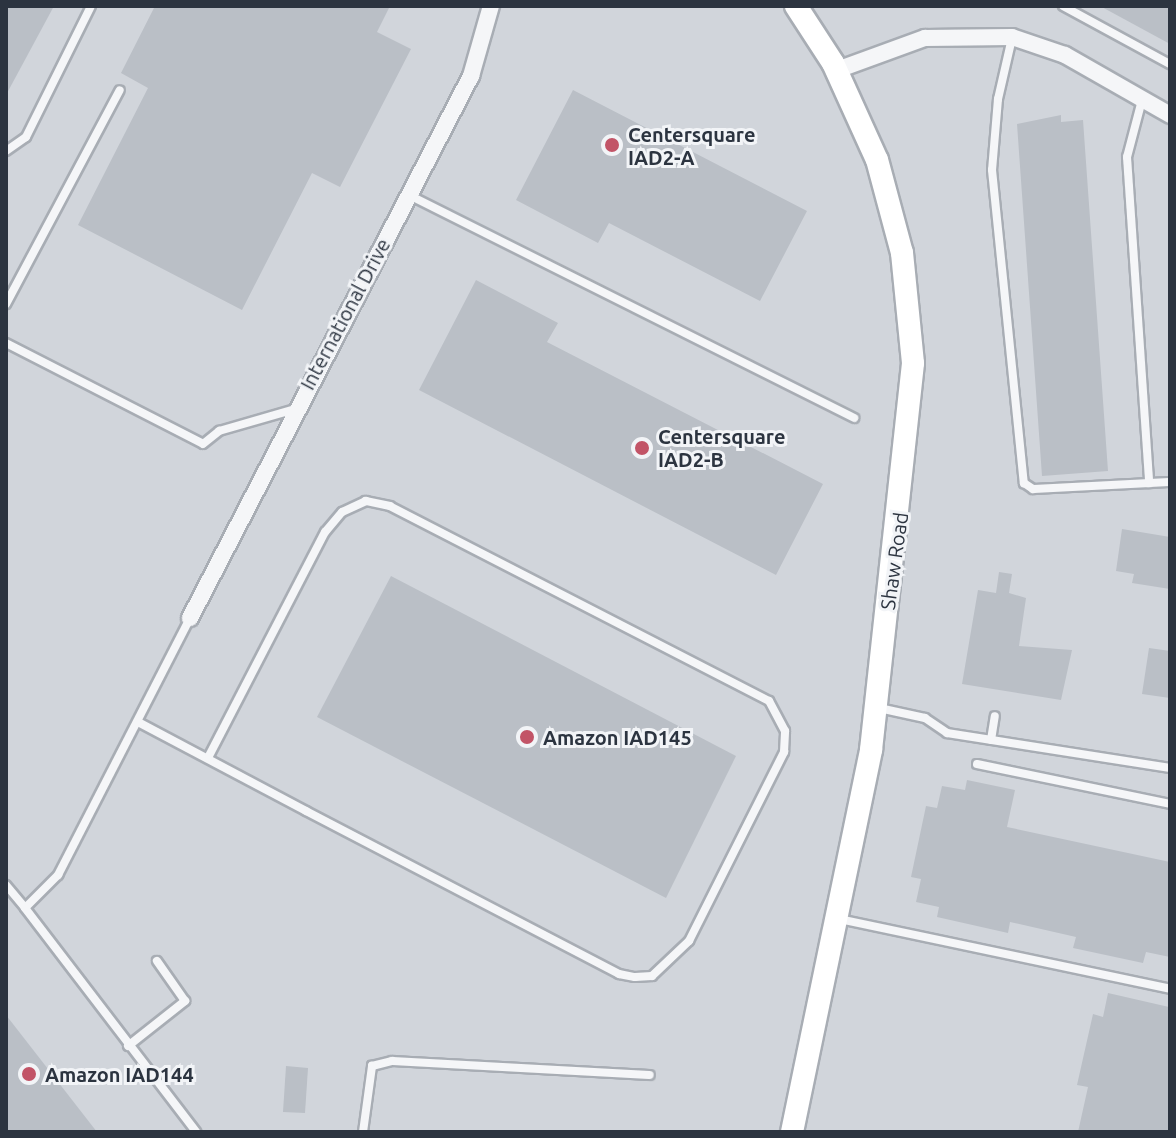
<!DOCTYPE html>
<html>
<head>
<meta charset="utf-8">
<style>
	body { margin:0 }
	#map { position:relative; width:1176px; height:1138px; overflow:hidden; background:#e3e6ea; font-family:Ubuntu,sans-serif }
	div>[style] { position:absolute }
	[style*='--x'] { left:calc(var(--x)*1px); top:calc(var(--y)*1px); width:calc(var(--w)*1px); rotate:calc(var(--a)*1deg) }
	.built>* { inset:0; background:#d1d5db }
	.building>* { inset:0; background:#babfc6 }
	.roads { filter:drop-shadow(2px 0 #a8adb4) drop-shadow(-2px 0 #a8adb4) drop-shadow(0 2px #a8adb4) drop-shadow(0 -2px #a8adb4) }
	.lane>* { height:8px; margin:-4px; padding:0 4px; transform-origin:4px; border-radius:4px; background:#f5f6f8 }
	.street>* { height:16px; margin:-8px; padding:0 8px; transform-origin:8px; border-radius:8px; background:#f5f6f8 }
	.secondary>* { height:22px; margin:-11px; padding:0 11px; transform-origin:11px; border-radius:11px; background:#fff }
	.dots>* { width:22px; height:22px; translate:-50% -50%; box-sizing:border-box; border:4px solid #f2f4f7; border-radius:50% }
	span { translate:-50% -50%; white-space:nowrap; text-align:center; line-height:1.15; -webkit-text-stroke:6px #f2f4f7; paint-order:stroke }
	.poi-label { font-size:20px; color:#2c3440; font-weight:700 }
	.left { translate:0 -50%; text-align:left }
	.street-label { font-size:20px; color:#2c3440 }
	.frame { position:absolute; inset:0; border:8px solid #2c3440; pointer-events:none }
</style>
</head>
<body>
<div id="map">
	<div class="built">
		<i style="clip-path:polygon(6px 6px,1170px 6px,1170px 1132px,6px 1132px)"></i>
	</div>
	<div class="building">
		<i style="clip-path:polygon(6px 6px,54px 6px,6px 95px)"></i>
		<i style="clip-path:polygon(155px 6px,390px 6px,377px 32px,411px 49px,340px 187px,312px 173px,242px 310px,78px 225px,148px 88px,121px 73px)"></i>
		<i style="clip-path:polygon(1100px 6px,1170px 6px,1170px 44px)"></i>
		<i style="clip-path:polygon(573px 90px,807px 211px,760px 301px,609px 223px,598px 243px,516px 200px)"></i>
		<i style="clip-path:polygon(1061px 115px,1061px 122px,1083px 120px,1108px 471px,1042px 476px,1017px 124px)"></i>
		<i style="clip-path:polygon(476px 280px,558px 323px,547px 342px,823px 484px,776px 575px,419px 390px)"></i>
		<i style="clip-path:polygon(1122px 529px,1170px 537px,1170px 589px,1132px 583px,1134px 574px,1116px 571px)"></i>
		<i style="clip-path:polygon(999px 572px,1012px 574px,1009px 593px,1026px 598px,1019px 646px,1072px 650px,1061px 700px,962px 684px,978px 590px,996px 593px)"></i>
		<i style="clip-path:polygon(391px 576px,736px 756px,666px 898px,317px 717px)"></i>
		<i style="clip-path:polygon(1149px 648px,1170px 651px,1170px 698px,1142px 694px)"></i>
		<i style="clip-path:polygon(967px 780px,1015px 790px,1007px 827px,1170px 862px,1170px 957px,1146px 952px,1143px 963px,1073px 948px,1076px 937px,1010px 922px,1008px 933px,937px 917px,939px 907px,916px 902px,921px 879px,911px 877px,926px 806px,937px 808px,942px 786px,965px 790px)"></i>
		<i style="clip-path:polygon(1108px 993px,1169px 1007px,1170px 1132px,1078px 1132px,1088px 1087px,1077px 1085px,1093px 1014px,1103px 1017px)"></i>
		<i style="clip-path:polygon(6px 1015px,97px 1132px,6px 1132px)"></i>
		<i style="clip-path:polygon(286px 1066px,308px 1068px,305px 1113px,283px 1112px)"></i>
	</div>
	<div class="roads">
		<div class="lane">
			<i style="--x:1063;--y:6;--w:122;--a:28.5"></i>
			<i style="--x:1012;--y:38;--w:63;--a:102.9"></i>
			<i style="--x:998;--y:99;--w:71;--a:94.8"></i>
			<i style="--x:992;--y:170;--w:315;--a:84.2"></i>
			<i style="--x:1024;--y:483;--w:11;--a:34"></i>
			<i style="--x:1033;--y:489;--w:137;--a:-2.9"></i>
			<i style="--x:1142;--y:100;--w:59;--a:104.7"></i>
			<i style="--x:1127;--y:157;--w:327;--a:86.1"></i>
			<i style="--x:6;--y:151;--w:24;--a:-35"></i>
			<i style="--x:26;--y:137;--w:146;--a:-63.6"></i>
			<i style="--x:409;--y:195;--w:498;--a:26.6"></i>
			<i style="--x:6;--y:304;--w:242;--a:-62"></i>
			<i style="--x:6;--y:343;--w:221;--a:27.1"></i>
			<i style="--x:203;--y:444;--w:21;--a:-39"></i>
			<i style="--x:219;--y:431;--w:79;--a:-16.1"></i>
			<i style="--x:879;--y:708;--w:47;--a:12.3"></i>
			<i style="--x:925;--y:718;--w:27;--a:34"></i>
			<i style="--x:947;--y:733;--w:226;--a:8.9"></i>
			<i style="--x:138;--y:722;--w:190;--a:27.9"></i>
			<i style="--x:306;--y:811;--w:353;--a:27.5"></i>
			<i style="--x:619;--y:974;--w:16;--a:11"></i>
			<i style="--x:635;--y:977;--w:17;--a:-3"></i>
			<i style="--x:652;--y:976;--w:51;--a:-43.4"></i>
			<i style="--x:689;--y:941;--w:212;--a:-63.3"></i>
			<i style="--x:784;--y:752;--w:21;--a:-87"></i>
			<i style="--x:785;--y:731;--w:34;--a:-118"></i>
			<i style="--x:769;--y:701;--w:426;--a:-152.8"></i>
			<i style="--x:390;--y:506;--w:25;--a:-168"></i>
			<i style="--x:366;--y:501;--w:26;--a:155"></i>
			<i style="--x:342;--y:512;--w:26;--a:130"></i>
			<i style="--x:325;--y:532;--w:254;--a:117.4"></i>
			<i style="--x:991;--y:740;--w:24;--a:-81"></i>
			<i style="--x:977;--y:764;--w:197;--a:11.7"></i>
			<i style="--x:6;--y:885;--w:30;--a:50"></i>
			<i style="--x:25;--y:908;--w:47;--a:-45"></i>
			<i style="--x:58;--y:875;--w:289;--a:-62.8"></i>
			<i style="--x:25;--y:908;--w:282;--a:52.6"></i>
			<i style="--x:839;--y:919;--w:338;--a:11.9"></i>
			<i style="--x:128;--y:1046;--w:73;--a:-38.3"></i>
			<i style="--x:185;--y:1001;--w:49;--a:-125"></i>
			<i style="--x:363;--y:1132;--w:67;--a:-82.2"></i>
			<i style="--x:372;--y:1066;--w:21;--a:-14"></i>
			<i style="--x:392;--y:1061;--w:258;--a:3.1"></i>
		</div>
		<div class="street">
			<i style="--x:837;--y:70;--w:94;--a:-20"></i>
			<i style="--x:925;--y:38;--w:87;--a:-0.7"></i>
			<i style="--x:1012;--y:37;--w:56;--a:18.8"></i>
			<i style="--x:1065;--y:55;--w:121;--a:29.7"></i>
			<i style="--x:190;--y:618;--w:611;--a:-62.6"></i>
			<i style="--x:471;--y:76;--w:73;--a:-74.1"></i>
		</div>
		<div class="secondary">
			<i style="--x:792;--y:1132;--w:390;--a:-78.3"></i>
			<i style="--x:871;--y:750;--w:389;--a:-83.8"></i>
			<i style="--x:913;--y:363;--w:111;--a:-95.7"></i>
			<i style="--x:902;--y:253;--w:96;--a:-105"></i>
			<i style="--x:877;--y:160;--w:107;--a:-114.4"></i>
			<i style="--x:833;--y:63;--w:68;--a:-123"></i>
		</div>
	</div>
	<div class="dots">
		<i style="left:612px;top:145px;background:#c25467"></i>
		<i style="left:642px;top:448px;background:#c25467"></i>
		<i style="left:527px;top:737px;background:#c25467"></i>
		<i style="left:29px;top:1074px;background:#c25467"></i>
	</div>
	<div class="poi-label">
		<span class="left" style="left:628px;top:146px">Centersquare<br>IAD2-A</span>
		<span class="left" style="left:658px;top:448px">Centersquare<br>IAD2-B</span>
		<span class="left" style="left:543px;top:737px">Amazon IAD145</span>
		<span class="left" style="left:45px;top:1074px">Amazon IAD144</span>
	</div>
	<div class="street-label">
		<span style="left:345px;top:314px;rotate:-62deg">International Drive</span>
		<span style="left:894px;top:561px;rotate:-82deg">Shaw Road</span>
	</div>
	<div class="frame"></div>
</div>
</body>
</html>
